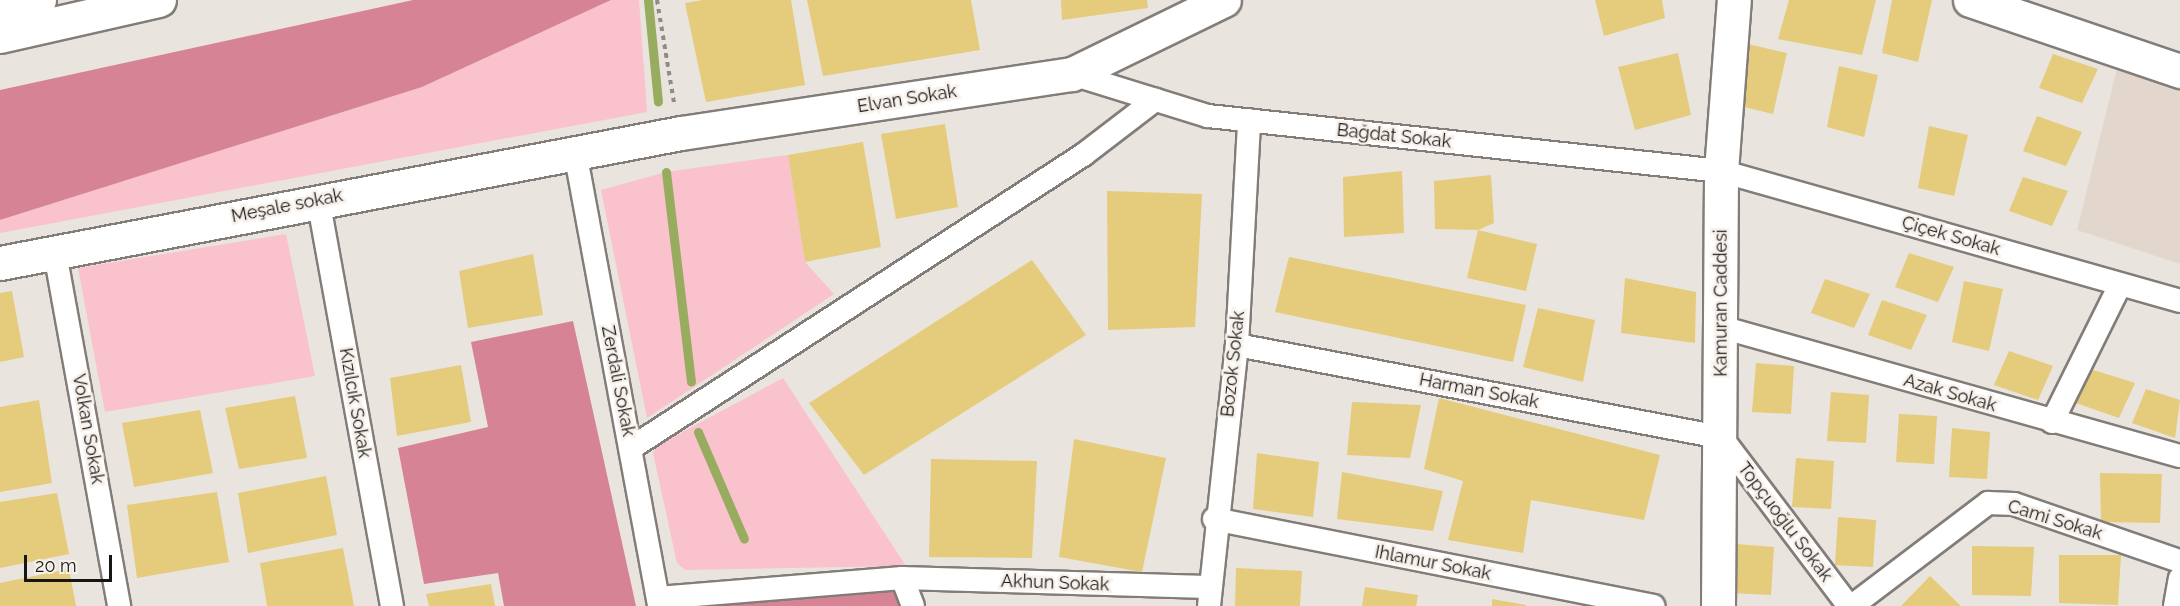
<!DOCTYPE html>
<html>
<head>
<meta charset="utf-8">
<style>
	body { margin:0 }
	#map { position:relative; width:2180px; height:606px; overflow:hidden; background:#eae4de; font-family:Raleway,sans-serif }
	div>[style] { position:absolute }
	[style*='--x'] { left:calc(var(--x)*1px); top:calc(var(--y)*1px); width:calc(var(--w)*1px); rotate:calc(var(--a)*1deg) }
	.built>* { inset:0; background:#e3d7cd }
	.green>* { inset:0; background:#f9c2cc }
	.forest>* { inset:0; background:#d68395 }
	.stream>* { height:9px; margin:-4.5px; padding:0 4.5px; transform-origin:4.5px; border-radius:4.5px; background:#98ac60 }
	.building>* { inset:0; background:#e5cb7c }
	.path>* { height:4px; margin-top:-2px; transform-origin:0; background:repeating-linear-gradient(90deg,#908b87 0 4.5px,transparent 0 9px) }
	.roads { filter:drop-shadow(2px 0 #827d78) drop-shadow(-2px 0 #827d78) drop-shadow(0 2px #827d78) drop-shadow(0 -2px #827d78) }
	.street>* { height:22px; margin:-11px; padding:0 11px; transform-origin:11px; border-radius:11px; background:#fff }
	.secondary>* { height:33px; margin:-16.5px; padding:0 16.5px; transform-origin:16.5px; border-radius:16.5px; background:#fff }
	.highway>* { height:33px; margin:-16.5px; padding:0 16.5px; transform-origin:16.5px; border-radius:16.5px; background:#fff }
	span { translate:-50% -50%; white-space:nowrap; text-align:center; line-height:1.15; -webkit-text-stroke:5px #f7f1eb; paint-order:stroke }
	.street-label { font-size:18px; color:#181614 }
	.scale { position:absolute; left:24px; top:555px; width:88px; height:27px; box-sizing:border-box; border:3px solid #181614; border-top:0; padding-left:8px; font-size:18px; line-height:21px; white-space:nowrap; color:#181614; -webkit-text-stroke:4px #f7f1eb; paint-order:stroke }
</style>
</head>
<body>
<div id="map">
	<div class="built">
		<i style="clip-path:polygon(2120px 56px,2180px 74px,2180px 264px,2077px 230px)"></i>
	</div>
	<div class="green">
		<i style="clip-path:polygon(611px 0,639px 0,647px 112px,0 233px,0 220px,422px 87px)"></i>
		<i style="clip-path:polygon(788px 155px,805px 262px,834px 294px,647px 418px,601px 190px,666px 172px)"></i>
		<i style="clip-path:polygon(286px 234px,315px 376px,105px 412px,78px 268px)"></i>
		<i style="clip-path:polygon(783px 378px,906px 566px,685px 570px,677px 563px,653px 453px,658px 445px)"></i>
	</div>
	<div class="forest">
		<i style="clip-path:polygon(413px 0,611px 0,422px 87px,0 220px,0 90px)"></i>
		<i style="clip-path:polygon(573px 321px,636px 606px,504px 606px,498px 573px,424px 584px,398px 448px,488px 427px,471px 342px)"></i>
		<i style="clip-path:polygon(906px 590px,913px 606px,705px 606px)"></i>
	</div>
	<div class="stream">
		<i style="--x:648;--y:0;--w:102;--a:84.4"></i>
		<i style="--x:666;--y:172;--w:211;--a:83.2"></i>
		<i style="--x:698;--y:432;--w:116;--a:66.7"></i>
	</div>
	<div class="building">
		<i style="clip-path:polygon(703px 0,791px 0,805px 85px,706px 102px,685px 3px)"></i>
		<i style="clip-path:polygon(807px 0,971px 0,980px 50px,823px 76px)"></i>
		<i style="clip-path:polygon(1061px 0,1147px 0,1148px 8px,1062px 20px)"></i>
		<i style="clip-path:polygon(1595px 0,1662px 0,1665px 18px,1604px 36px)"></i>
		<i style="clip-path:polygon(1789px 0,1876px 0,1862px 55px,1778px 39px)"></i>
		<i style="clip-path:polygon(1892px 0,1932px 0,1918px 62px,1882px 53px)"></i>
		<i style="clip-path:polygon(1748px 44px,1787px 53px,1773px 114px,1736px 105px)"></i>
		<i style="clip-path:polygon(1678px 53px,1691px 115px,1635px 130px,1618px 67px)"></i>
		<i style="clip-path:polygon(2053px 54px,2098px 69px,2082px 103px,2039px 88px)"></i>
		<i style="clip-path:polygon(1839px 66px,1878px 75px,1864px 137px,1827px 127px)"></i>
		<i style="clip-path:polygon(2037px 116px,2082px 132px,2066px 166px,2023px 151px)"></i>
		<i style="clip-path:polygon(945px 124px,958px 207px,896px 219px,881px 134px)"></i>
		<i style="clip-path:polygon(1929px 126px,1968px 135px,1954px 196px,1918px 188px)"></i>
		<i style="clip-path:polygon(863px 142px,881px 247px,805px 262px,788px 155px)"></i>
		<i style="clip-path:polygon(1402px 171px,1404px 233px,1344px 237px,1343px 177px)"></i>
		<i style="clip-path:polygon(1491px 175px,1494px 223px,1478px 230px,1537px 244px,1526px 291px,1467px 278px,1478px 230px,1435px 229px,1434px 181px)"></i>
		<i style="clip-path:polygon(2023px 177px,2068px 191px,2052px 226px,2009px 211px)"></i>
		<i style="clip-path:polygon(1107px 191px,1202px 194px,1195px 327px,1108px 330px)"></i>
		<i style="clip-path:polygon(1909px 253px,1954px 267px,1938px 302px,1895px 287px)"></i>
		<i style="clip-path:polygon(533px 254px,543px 315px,468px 328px,459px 271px)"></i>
		<i style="clip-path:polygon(1289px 257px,1526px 305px,1513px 362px,1275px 312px)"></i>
		<i style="clip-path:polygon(1032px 260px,1086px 335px,864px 475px,809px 403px)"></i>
		<i style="clip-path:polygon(1625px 278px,1696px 292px,1695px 343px,1621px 333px)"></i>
		<i style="clip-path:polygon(1825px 279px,1870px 294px,1854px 328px,1811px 313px)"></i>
		<i style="clip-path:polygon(1964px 281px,2003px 289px,1989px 351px,1952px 342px)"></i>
		<i style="clip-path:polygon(12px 291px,24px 357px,0 362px,0 293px)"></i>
		<i style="clip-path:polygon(1882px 300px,1927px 315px,1911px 350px,1868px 335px)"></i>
		<i style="clip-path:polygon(1538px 308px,1595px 320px,1583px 382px,1523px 367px)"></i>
		<i style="clip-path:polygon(2009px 351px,2053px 366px,2038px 400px,1994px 385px)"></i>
		<i style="clip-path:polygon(1756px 363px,1794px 366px,1791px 414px,1752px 412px)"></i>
		<i style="clip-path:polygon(461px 365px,471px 422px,397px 436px,390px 378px)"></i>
		<i style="clip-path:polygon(2090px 369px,2135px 383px,2119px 418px,2076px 403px)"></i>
		<i style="clip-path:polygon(2146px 389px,2180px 400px,2175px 438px,2132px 423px)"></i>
		<i style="clip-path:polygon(1831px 392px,1869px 395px,1866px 443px,1827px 441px)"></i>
		<i style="clip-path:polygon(295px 396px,307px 458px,239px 469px,225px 408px)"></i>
		<i style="clip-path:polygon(1439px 398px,1660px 455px,1644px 520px,1531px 500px,1523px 553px,1448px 540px,1463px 481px,1424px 469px)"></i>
		<i style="clip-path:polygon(39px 400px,52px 483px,0 492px,0 407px)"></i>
		<i style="clip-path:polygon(1352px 402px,1421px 405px,1410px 458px,1347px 455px)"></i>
		<i style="clip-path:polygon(200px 410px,213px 473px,134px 487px,122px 423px)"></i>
		<i style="clip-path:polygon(1899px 414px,1937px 416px,1934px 464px,1896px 462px)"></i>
		<i style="clip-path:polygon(1952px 428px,1990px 432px,1987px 479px,1949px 477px)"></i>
		<i style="clip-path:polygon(1074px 439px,1166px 458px,1142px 572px,1059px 557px)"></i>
		<i style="clip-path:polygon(1257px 453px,1319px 462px,1313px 517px,1253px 509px)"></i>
		<i style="clip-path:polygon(1796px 458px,1834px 461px,1831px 509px,1792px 507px)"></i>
		<i style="clip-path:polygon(931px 459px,1037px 461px,1032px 558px,929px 557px)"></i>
		<i style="clip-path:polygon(1342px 472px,1443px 491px,1433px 531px,1337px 519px)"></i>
		<i style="clip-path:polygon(2100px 473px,2162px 474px,2160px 523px,2101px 522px)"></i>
		<i style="clip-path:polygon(326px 476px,337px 535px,248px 553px,238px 493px)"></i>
		<i style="clip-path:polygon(217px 492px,229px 562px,137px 578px,127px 505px)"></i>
		<i style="clip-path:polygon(57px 493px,69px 554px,0 568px,0 502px)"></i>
		<i style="clip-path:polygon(1838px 517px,1876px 520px,1873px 567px,1835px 565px)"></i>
		<i style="clip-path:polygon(1736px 544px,1774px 547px,1771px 595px,1732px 593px)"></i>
		<i style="clip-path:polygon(1972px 546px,2034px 547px,2031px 596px,1972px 595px)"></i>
		<i style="clip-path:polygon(343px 548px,354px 606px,267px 606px,260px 563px)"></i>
		<i style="clip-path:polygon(2059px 555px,2121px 555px,2118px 605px,2059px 603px)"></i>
		<i style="clip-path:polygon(1236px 568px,1302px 571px,1300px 606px,1235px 606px)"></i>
		<i style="clip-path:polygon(69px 569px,76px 606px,0 606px,0 583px)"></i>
		<i style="clip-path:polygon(1930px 576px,1961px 606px,1901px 606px)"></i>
		<i style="clip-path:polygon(491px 584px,495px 606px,429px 606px,426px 594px)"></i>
		<i style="clip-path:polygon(1365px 587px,1418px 595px,1416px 606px,1362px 606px)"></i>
		<i style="clip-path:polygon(1492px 599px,1526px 605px,1526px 606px,1492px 606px)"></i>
	</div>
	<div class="path">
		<i style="--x:657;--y:0;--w:104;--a:80.6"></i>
	</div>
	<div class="roads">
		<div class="street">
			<i style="--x:1072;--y:74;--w:142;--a:17.2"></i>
			<i style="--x:1208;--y:116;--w:516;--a:6.12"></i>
			<i style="--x:1721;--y:171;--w:477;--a:15.8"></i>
			<i style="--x:576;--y:157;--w:457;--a:79.5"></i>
			<i style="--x:318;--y:199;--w:414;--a:79.7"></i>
			<i style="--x:55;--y:253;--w:359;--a:79.7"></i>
			<i style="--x:1721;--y:327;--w:477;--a:15.7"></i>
			<i style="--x:1237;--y:345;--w:493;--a:10.8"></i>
			<i style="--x:1721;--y:437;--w:212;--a:52.9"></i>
			<i style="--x:2052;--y:422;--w:153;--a:-63.6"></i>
			<i style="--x:631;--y:448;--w:539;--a:-32.95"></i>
			<i style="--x:1083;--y:155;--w:91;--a:-37.4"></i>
			<i style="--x:1214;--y:519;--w:448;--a:11.2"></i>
			<i style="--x:658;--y:598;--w:245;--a:-4.7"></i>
			<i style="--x:913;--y:606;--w:30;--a:-111"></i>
			<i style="--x:902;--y:578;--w:306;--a:1.7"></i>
			<i style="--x:1209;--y:606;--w:262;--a:-83.9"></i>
			<i style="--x:1237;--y:345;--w:225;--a:-86.9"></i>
			<i style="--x:1852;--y:606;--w:171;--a:-37.1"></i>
			<i style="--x:1988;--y:503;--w:26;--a:2"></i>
			<i style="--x:2014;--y:504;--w:176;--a:19"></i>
			<i style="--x:2175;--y:606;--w:28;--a:-80"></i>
		</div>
		<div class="secondary">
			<i style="--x:1970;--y:0;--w:222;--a:18.7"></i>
			<i style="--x:0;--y:263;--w:693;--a:-10.81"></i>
			<i style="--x:681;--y:133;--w:395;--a:-8.6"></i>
			<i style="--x:1072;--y:74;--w:169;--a:-26"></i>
			<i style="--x:1718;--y:606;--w:435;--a:-89.6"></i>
			<i style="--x:1721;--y:171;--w:171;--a:-85.7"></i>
		</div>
		<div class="highway">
			<i style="--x:0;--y:9;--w:40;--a:-13"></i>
			<i style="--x:0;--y:36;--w:163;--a:-12.8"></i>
		</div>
	</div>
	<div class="street-label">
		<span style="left:907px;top:99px;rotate:-9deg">Elvan Sokak</span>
		<span style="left:1394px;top:136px;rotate:6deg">Bağdat Sokak</span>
		<span style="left:287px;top:206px;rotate:-11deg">Meşale sokak</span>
		<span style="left:1951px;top:236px;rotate:16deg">Çiçek Sokak</span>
		<span style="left:1721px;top:303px;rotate:-90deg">Kamuran Caddesi</span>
		<span style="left:1233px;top:364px;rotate:-84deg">Bozok Sokak</span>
		<span style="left:618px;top:381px;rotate:79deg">Zerdali Sokak</span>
		<span style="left:1479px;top:391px;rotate:11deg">Harman Sokak</span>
		<span style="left:1950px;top:393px;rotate:16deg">Azak Sokak</span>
		<span style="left:355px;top:403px;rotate:80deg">Kızılcık Sokak</span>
		<span style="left:88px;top:429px;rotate:80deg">Volkan Sokak</span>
		<span style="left:2055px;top:520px;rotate:17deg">Cami Sokak</span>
		<span style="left:1785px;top:522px;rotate:53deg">Topçuoğlu Sokak</span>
		<span style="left:1433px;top:563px;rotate:11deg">Ihlamur Sokak</span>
		<span style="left:1055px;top:583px;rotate:2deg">Akhun Sokak</span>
	</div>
	<div class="scale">20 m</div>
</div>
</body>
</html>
